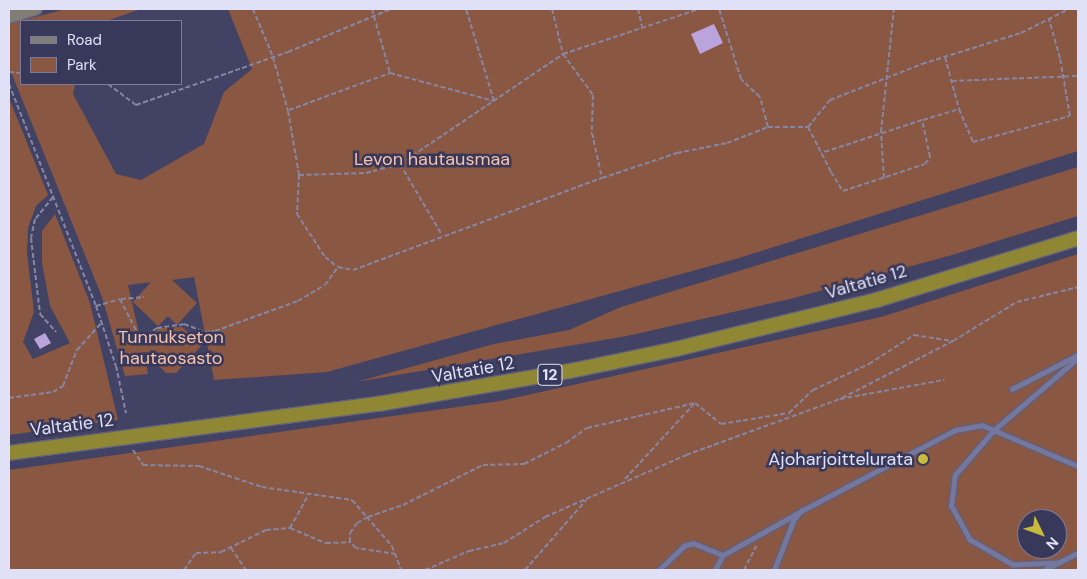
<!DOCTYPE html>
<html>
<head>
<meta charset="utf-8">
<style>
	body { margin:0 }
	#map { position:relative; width:1087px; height:579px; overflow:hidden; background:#424265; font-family:"DM Sans",sans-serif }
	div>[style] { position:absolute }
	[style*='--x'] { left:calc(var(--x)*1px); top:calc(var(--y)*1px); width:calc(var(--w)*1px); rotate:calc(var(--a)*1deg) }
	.green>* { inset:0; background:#8a5742 }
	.building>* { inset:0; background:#bba4dc }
	.path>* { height:2px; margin-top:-1px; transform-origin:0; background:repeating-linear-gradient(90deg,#8686a4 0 5px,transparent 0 7.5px) }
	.roads { filter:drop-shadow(1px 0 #60607d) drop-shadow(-1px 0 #60607d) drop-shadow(0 1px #60607d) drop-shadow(0 -1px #60607d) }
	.service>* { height:4.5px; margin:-2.25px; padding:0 2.25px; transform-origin:2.25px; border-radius:2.25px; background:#76779d }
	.secondary>* { height:12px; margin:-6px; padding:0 6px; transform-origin:6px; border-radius:6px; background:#807d76 }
	.trunk>* { height:14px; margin:-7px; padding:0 7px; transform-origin:7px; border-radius:7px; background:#908734 }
	.dots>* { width:14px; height:14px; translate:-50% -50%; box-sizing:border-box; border:2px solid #38385a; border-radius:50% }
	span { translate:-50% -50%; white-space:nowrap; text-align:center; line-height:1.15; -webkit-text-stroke:5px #38385a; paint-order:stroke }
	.shield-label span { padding:1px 4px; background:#38385a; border:1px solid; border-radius:4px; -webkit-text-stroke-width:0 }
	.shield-label { font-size:16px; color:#e0e1f7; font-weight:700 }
	.park-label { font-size:18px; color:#f7c2ac }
	.street-label { font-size:18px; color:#e0e1f7 }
	.poi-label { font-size:18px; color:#e0e1f7 }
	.right { translate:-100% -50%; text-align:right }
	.frame { position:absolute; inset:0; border:10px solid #e0e1f7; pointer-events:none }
	.legend { position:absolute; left:20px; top:20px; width:162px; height:65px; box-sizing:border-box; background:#38385a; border:1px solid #7b7c99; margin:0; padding:6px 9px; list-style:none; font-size:15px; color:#e0e1f7 }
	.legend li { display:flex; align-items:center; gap:10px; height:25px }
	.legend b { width:25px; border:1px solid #7b7c99 }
	.north { position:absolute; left:1017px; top:509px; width:50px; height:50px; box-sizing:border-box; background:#38385a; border:1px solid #7b7c99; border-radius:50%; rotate:132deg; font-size:14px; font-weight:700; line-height:20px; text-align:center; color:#e0e1f7 }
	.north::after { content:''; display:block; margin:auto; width:18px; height:22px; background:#c8bb3b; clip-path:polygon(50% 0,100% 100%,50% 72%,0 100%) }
</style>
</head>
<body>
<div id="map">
	<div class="green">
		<i style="clip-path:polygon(66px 9px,141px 9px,106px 21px,21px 21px,21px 84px,75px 84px,73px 94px,116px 174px,141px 180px,204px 144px,224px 92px,252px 69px,228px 9px,1078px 9px,1078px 151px,739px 258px,327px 372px,214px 380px,194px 277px,172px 280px,197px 303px,177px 325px,168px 316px,158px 326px,133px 302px,151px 282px,128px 285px,142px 346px,159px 328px,182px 327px,202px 345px,176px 373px,166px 373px,144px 352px,148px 374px,125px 376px,102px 297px,9px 67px,9px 24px)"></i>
		<i style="clip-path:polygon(9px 98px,48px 195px,36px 206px,28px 228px,27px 253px,34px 312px,23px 342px,33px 359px,70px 343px,50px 306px,42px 263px,42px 231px,55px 214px,90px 303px,118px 420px,9px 435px)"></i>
		<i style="clip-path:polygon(1078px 167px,1078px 216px,952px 255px,790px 299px,627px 336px,356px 382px,494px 344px,569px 330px,621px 307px)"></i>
		<i style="clip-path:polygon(evenodd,1078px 254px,1078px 570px,9px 570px,9px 470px,500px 401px,881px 317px,1078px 254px,1027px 519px,1057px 519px,1057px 549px,1027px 549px,1027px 519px)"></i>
	</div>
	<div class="building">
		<i style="clip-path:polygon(714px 24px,723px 43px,700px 54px,691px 34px)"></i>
		<i style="clip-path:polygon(45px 333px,51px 343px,40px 349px,34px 339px)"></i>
	</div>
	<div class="path">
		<i style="--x:253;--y:9;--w:52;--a:67.4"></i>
		<i style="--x:273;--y:57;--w:56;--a:74.5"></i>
		<i style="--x:288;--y:111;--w:65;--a:80.2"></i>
		<i style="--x:299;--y:175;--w:39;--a:93"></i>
		<i style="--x:297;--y:214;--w:51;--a:56.9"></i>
		<i style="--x:325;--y:257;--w:16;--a:38"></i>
		<i style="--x:338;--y:267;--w:15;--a:11"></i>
		<i style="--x:353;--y:270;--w:265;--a:-20.3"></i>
		<i style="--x:602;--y:178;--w:79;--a:-18.4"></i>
		<i style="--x:677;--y:153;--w:51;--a:-11.3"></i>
		<i style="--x:727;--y:143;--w:44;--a:-21.3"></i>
		<i style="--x:768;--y:127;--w:31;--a:-105"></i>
		<i style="--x:760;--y:97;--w:26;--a:-137"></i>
		<i style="--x:741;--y:79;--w:73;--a:-107.4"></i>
		<i style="--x:372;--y:9;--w:66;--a:74.3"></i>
		<i style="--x:390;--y:73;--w:108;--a:15.1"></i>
		<i style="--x:494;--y:101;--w:96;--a:-106.9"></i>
		<i style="--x:552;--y:9;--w:46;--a:76.3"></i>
		<i style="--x:563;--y:54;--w:51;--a:53.8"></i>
		<i style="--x:593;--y:95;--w:38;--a:92"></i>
		<i style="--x:592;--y:133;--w:46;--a:77.5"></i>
		<i style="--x:638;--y:9;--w:18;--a:77"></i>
		<i style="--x:945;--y:57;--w:54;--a:74.9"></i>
		<i style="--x:959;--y:109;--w:36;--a:67"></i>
		<i style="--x:973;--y:142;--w:100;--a:-15"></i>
		<i style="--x:1070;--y:116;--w:59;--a:-99.8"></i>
		<i style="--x:1060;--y:58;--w:41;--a:-105.8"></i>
		<i style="--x:9;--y:72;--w:12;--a:5"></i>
		<i style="--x:952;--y:81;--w:126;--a:-2.3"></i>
		<i style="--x:9;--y:84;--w:238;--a:68.6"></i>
		<i style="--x:96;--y:306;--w:63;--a:71.6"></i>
		<i style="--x:116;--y:366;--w:48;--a:78"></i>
		<i style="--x:108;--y:84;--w:35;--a:37"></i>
		<i style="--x:136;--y:105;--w:161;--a:-19.2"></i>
		<i style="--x:288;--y:52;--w:112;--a:-22.7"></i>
		<i style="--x:289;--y:110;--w:108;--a:-20.1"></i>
		<i style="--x:923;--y:120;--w:38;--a:-17"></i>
		<i style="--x:768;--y:127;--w:40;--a:0"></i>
		<i style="--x:808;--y:127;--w:35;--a:-51"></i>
		<i style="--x:830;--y:100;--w:99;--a:-21.4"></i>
		<i style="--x:922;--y:64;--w:104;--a:-17.4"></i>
		<i style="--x:1021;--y:33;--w:54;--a:-26.6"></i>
		<i style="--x:808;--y:127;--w:51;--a:62.9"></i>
		<i style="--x:831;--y:172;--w:22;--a:58"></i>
		<i style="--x:843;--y:191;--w:86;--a:-18.2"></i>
		<i style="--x:925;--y:164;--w:9;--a:-54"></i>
		<i style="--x:930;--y:157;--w:38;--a:-102"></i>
		<i style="--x:922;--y:120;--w:106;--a:161.9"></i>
		<i style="--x:400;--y:164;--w:82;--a:59.4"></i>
		<i style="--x:299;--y:175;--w:67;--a:-1.7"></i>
		<i style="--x:366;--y:173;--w:35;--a:-15"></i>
		<i style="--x:400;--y:164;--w:197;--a:-34"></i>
		<i style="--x:563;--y:54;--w:143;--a:-18.3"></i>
		<i style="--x:884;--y:178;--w:46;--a:-93.7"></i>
		<i style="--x:881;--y:132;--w:124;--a:-84"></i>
		<i style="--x:53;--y:197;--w:28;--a:129"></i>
		<i style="--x:35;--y:219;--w:19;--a:102"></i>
		<i style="--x:31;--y:238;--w:77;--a:83.2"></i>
		<i style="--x:40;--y:314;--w:24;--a:48"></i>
		<i style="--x:121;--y:299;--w:23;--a:-5"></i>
		<i style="--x:96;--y:306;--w:25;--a:-16"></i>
		<i style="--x:120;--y:299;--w:44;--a:62.9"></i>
		<i style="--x:140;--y:338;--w:20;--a:-30"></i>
		<i style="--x:157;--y:328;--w:27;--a:-8"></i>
		<i style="--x:184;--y:324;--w:22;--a:21"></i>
		<i style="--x:205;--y:332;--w:10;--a:-6"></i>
		<i style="--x:215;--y:331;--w:88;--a:-19.9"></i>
		<i style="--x:298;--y:301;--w:31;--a:-31"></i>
		<i style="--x:325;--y:285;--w:22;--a:-54"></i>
		<i style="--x:9;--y:398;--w:44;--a:-7.8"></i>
		<i style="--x:53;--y:392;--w:12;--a:-31"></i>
		<i style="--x:63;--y:386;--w:39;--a:-69"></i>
		<i style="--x:77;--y:350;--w:38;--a:-48"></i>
		<i style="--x:842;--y:398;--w:125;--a:-27.2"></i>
		<i style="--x:953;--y:341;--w:75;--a:-31.4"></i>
		<i style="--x:1017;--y:302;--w:63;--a:-13.8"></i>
		<i style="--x:133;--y:450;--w:18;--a:56"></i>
		<i style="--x:143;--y:465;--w:56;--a:1"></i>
		<i style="--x:199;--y:466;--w:66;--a:18.4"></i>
		<i style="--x:262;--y:487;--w:91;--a:8.2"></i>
		<i style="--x:352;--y:500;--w:61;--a:49"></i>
		<i style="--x:392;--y:546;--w:26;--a:69"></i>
		<i style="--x:625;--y:479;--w:103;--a:-47.4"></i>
		<i style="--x:695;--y:403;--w:33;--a:39"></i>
		<i style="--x:721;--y:424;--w:69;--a:-9.2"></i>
		<i style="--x:789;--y:413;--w:33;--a:-44"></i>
		<i style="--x:813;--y:390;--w:62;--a:-24.9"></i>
		<i style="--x:869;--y:364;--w:54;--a:-32.8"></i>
		<i style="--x:914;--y:335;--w:39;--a:9"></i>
		<i style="--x:290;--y:528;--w:39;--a:23"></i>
		<i style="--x:326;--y:543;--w:24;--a:-2"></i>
		<i style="--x:231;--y:548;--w:27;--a:56"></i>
		<i style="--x:396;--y:554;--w:40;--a:-171.5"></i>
		<i style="--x:356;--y:548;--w:8;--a:-135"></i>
		<i style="--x:350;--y:542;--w:9;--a:-90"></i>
		<i style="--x:350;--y:533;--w:12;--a:-55"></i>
		<i style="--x:357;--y:523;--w:13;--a:-29"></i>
		<i style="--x:368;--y:517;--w:37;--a:-19"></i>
		<i style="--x:403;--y:505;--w:89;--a:-26.6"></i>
		<i style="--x:483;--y:465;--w:41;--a:-1.4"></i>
		<i style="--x:524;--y:464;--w:47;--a:-26.6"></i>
		<i style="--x:566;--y:443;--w:26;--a:-36"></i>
		<i style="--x:587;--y:428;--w:111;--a:-13"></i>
		<i style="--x:184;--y:570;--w:21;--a:-55"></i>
		<i style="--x:196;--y:553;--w:25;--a:-2"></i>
		<i style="--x:221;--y:552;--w:50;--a:-26.1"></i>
		<i style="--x:266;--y:530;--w:24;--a:-5"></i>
		<i style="--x:290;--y:528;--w:38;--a:-61"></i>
		<i style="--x:425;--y:570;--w:48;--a:-23.4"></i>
		<i style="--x:469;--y:551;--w:36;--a:-13"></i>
		<i style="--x:504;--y:543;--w:49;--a:-32.4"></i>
		<i style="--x:545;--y:517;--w:154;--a:-23.7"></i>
		<i style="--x:686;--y:455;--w:164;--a:-20"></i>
		<i style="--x:840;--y:399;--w:106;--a:-10.4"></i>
		<i style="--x:525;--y:570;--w:93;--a:-48.9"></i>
		<i style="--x:744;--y:570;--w:27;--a:-63"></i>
	</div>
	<div class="roads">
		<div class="service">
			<i style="--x:1012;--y:389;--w:74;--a:-27.3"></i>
			<i style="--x:1060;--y:563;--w:47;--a:177.6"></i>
			<i style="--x:1013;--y:565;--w:50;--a:-149.8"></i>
			<i style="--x:970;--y:540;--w:39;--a:-119"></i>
			<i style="--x:951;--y:506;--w:31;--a:-83"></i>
			<i style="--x:955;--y:475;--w:60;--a:-49.1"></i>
			<i style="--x:994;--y:430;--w:111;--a:-40.6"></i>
			<i style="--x:659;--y:570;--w:35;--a:-44"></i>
			<i style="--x:684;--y:546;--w:9;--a:-18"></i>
			<i style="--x:693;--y:543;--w:32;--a:22"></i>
			<i style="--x:715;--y:570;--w:17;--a:-62"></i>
			<i style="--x:723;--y:555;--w:86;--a:-29.2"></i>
			<i style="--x:774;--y:570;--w:55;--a:-68.6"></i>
			<i style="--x:794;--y:519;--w:11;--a:-49"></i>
			<i style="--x:801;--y:511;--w:174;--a:-27.7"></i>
			<i style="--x:955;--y:430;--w:27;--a:-10"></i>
			<i style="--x:982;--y:425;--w:104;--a:23.1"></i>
			<i style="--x:1044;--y:570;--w:38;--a:-27"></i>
		</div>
		<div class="secondary">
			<i style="--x:9;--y:17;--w:28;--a:-17"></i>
		</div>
		<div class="trunk">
			<i style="--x:9;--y:453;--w:372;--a:-7.6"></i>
			<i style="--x:378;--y:404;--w:195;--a:-9.8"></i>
			<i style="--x:570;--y:371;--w:108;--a:-11.7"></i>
			<i style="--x:676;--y:349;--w:207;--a:-13.7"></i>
			<i style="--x:877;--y:300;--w:210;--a:-17.1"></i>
		</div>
	</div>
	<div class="dots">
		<i style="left:923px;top:459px;background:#c8bb3b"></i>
	</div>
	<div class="shield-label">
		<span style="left:550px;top:375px">12</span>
	</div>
	<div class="park-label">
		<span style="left:432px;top:159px">Levon hautausmaa</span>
		<span style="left:171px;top:348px">Tunnukseton<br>hautaosasto</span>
	</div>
	<div class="street-label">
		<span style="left:866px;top:282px;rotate:-16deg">Valtatie 12</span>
		<span style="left:473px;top:370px;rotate:-10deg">Valtatie 12</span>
		<span style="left:72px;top:425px;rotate:-7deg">Valtatie 12</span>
	</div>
	<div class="poi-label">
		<span class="right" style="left:913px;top:459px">Ajoharjoittelurata</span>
	</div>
	<div class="frame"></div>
	<ul class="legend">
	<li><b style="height:6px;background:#807d76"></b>Road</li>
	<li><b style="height:14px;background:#8a5742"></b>Park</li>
	</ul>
	<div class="north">N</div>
</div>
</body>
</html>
